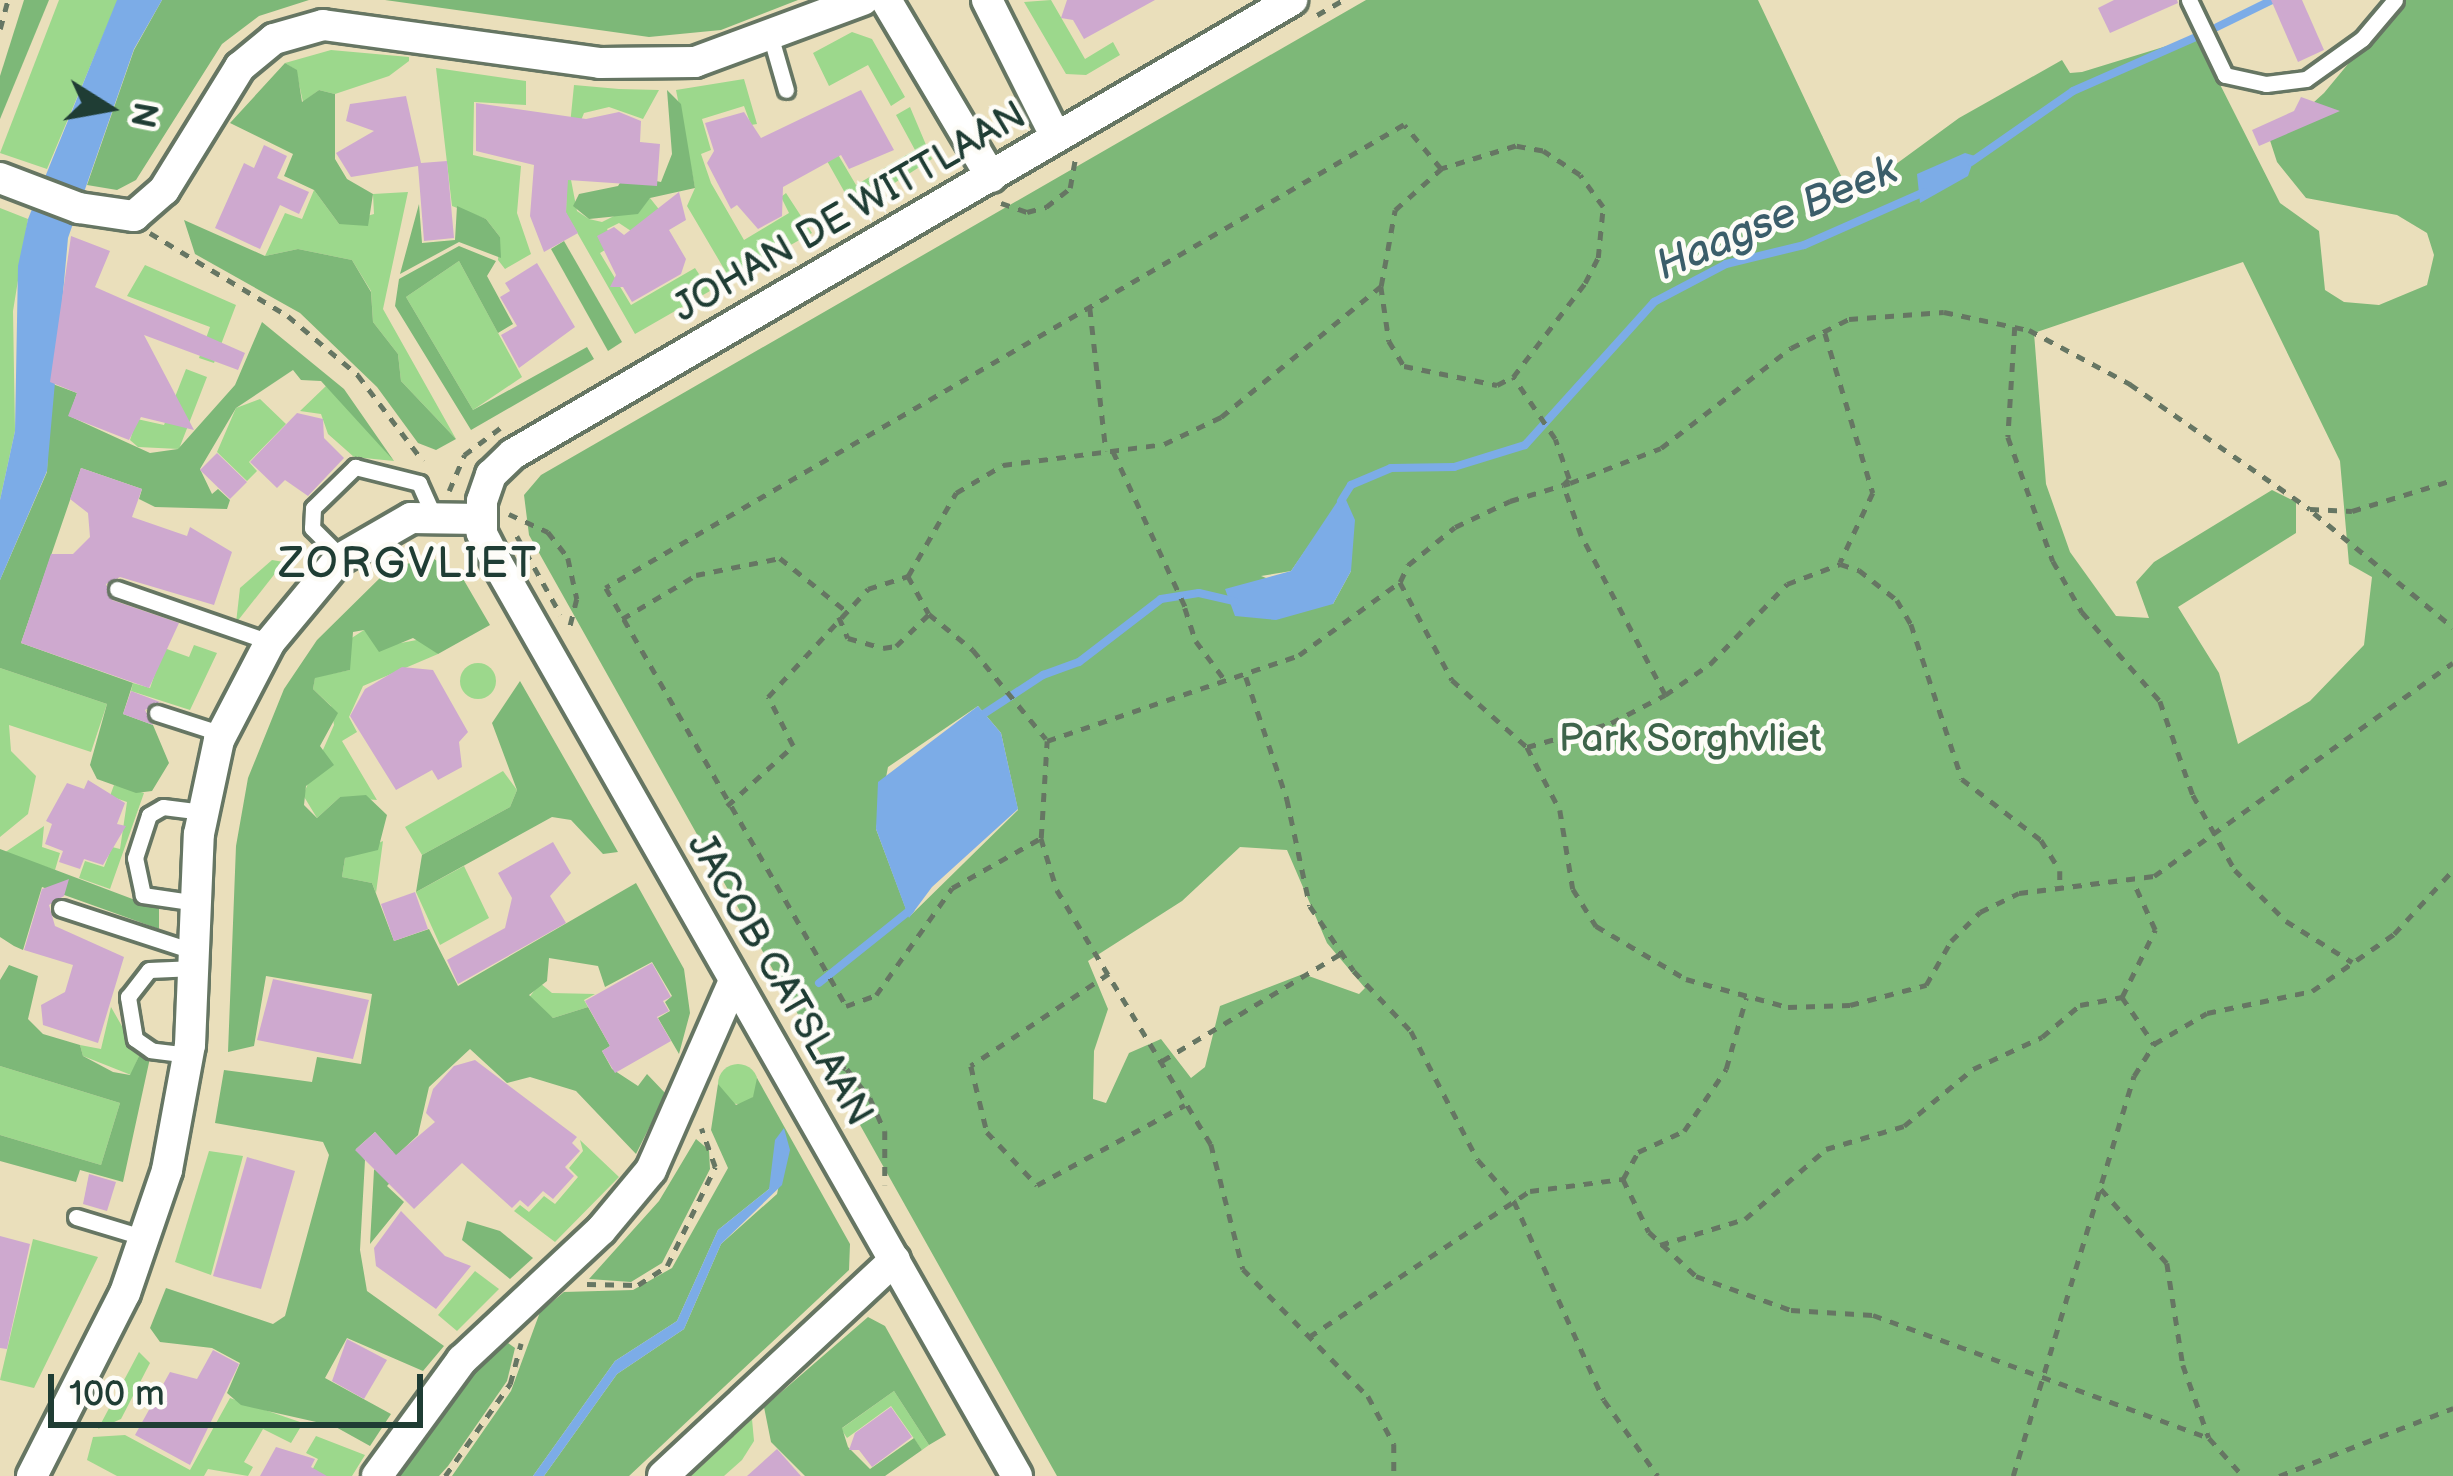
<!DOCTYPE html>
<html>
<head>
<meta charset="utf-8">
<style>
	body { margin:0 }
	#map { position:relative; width:2453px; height:1476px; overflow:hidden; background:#eadfbb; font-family:"Balsamiq Sans",sans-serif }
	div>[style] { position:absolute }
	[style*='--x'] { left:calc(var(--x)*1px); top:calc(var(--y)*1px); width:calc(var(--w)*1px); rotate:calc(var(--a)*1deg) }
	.green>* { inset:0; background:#9cd88c }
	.round { border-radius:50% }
	.forest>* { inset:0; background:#7db878 }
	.water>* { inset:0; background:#7cace7 }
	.stream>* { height:8px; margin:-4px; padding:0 4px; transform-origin:4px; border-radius:4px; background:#7cace7 }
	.building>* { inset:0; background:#cea9cf }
	.path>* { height:4.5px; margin-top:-2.25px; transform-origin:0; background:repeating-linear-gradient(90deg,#667663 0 9px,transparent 0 18px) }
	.roads { filter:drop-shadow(3px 0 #667663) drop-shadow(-3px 0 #667663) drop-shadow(0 3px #667663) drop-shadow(0 -3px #667663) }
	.service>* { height:15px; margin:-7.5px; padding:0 7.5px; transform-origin:7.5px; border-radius:7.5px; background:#fff }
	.minor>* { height:30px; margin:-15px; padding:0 15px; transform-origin:15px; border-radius:15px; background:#fff }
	span { translate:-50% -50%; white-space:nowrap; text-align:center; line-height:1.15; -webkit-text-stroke:9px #fdfcf7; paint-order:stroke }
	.street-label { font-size:39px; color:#1f3d34 }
	.park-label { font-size:39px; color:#3e644a }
	.water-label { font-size:42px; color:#3b5e6a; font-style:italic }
	.neighbourhood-label { font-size:42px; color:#1f3d34; letter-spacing:3px }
	.north { position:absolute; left:48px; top:48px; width:120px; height:120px; -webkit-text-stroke:9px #fdfcf7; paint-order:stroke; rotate:101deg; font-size:33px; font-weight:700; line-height:48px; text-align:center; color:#1f3d34 }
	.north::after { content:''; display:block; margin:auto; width:42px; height:54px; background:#1f3d34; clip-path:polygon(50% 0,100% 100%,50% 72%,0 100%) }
	.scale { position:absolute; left:48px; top:1374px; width:375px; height:54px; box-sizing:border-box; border:6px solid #1f3d34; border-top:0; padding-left:15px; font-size:36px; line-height:42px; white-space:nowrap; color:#1f3d34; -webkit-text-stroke:9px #fdfcf7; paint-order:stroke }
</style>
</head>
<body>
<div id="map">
	<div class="green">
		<i style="clip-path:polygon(59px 0,118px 0,47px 169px,0 153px)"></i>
		<i style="clip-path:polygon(1051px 0,1085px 59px,1113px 42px,1120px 55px,1086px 75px,1066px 74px,1024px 2px)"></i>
		<i style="clip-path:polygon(852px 32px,872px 39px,905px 97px,891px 106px,868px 65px,829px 86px,813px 53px)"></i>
		<i style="clip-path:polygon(331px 50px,409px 57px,409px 61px,389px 76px,335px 94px,319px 90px,303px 102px,296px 70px,285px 63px)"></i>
		<i style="clip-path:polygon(436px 68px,526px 81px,526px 105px,474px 102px,473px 155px,521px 166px,517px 213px,531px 254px,505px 269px,498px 260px,500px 237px,486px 219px,452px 206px)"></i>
		<i style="clip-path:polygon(744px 79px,757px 124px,751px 125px,744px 106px,702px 119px,711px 150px,701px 154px,711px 183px,744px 240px,789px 213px,781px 197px,786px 193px,812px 233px,730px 279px,687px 206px,695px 188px,676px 90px)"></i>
		<i style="clip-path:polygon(574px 85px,619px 89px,659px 90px,643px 119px,609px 107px,584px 113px,567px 155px)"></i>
		<i style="clip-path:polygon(910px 107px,932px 159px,854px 209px,822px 152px,833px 146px,856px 185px,915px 150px,896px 115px)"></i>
		<i style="clip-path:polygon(567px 159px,577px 211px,589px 219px,602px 222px,650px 198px,665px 217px,634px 233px,619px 223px,607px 229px,615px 244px,600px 253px,631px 305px,695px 268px,710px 291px,635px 334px,566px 213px)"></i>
		<i style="clip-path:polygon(314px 190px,339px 224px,374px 214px,373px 194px,408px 192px,383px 309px,456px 439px,401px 381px,398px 354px,373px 322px,371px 291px,352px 260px,298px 249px,265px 256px,285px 213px,302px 219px)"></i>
		<i style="clip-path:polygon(0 208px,28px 219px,13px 311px,15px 431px,0 500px)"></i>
		<i style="clip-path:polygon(459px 261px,522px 377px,473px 410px,406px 297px)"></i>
		<i style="clip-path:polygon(145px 265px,236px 305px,214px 363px,199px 358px,210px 327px,127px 296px)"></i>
		<i style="clip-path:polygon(186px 369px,207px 377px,179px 449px,138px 447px,130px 440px,137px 419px,164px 425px)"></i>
		<i style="clip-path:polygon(326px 386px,360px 419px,394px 461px,354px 457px,328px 434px,321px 414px,300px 411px)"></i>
		<i style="clip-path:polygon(260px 399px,286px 424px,249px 462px,257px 471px,247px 481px,217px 452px,236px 408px)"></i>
		<i style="clip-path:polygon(272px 560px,284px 562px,236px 623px,240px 588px)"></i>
		<i style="clip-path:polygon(364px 630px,390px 645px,422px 639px,438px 654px,363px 686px,349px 717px,357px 732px,342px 741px,377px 800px,340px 797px,317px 818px,303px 795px,334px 725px,331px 706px,313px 689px,315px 677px,350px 670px,347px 641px)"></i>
		<i style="clip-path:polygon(194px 645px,217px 653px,190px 710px,131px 691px,133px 683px,150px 688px,164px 648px,189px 657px)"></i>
		<i class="round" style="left:460px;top:663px;width:36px;height:36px"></i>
		<i style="clip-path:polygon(0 668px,107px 704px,91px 752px,9px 725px,11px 751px,36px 776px,28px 814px,0 837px)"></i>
		<i style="clip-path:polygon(503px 771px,517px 790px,510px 807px,422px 855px,405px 827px)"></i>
		<i style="clip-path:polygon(114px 785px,144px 793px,110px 889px,79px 878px,85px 861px,104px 867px,112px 847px,120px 849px,127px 802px,110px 796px)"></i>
		<i style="clip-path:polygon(44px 826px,42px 847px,60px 853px,55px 870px,4px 853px)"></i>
		<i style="clip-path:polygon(383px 841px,376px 893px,372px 883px,342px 877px,345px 858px)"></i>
		<i style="clip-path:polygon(464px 866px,489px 918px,440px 945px,416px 892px)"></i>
		<i style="clip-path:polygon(540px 983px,552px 993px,595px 994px,584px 1000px,588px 1007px,553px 1018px,528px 999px)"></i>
		<i style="clip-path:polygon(111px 1007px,139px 1056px,131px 1075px,83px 1056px,80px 1045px,101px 1049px)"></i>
		<i class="round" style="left:718px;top:1064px;width:40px;height:40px"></i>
		<i style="clip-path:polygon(0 1066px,120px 1103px,101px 1165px,0 1135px)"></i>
		<i style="clip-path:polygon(580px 1140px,619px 1177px,555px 1242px,514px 1211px,520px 1205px,529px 1212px,544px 1196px,555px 1204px,578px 1177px,569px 1168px,583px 1151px)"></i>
		<i style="clip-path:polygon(209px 1151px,243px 1156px,211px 1275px,175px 1262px)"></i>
		<i style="clip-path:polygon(33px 1239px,98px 1257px,34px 1388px,0 1380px)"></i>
		<i style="clip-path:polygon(475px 1271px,499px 1289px,457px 1331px,438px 1315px)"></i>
		<i style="clip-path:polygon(139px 1352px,150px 1363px,121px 1419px,98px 1429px)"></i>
		<i style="clip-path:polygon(894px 1391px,929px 1445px,922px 1450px,891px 1406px,847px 1438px,841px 1429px)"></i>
		<i style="clip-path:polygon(230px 1398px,303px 1423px,291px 1443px,263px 1429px,244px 1462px,253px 1467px,248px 1476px,208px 1469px,204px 1476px,117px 1476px,87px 1460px,93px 1437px,125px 1435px,190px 1470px)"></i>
		<i style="clip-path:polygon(752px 1419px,754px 1441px,742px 1460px,724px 1476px,691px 1476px)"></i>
		<i style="clip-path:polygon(316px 1436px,365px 1455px,352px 1476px,309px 1476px,318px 1459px,306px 1453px)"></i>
	</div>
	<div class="forest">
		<i style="clip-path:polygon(24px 0,49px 0,0 119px,0 76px)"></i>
		<i style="clip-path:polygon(162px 0,309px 0,259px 16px,222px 44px,136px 180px,117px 190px,87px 185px,134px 50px)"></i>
		<i style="clip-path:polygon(385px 0,798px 0,721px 30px,649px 37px)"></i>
		<i style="clip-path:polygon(evenodd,1366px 0,1758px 0,1851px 197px,1959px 118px,2062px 60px,2070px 73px,2082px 72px,2196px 37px,2280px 203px,2319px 231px,2325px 290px,2344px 302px,2379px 305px,2427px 285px,2434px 255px,2427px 233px,2397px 215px,2306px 198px,2277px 162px,2265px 125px,2303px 112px,2324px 93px,2401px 0,2453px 0,2453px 1476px,1057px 1476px,529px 535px,524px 495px,541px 475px,1366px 0,2243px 262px,2340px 461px,2349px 564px,2372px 577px,2364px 645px,2310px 701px,2238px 744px,2219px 673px,2178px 607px,2296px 533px,2296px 502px,2272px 490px,2154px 562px,2136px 582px,2149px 618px,2116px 616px,2070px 552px,2046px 484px,2034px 333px,2243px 262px,1366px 0,1344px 495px,1351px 571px,1333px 604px,1261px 576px,1291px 571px,1344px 495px,1366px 0,978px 706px,1001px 733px,1018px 810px,909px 917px,876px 829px,888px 767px,978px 706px,1366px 0,1240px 847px,1287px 850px,1327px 943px,1365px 988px,1359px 994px,1303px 974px,1220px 1006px,1205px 1067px,1191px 1078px,1161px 1039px,1129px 1053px,1106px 1103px,1093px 1099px,1094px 1051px,1108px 1009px,1088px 961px,1182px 901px,1240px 847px)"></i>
		<i style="clip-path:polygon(285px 63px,297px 70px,302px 102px,319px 90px,335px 94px,335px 159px,347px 179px,373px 194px,368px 226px,339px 224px,314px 190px,284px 176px,293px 154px,230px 123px)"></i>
		<i style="clip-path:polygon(667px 90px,681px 104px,695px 188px,650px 198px,638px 214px,589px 219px,573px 206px,579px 194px,618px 186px,625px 175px,661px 182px,672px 154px)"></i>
		<i style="clip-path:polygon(419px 204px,422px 243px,455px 240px,457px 206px,486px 219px,500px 237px,501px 258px,459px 242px,400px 274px)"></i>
		<i style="clip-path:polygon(184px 220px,265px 256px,298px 249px,352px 260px,371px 292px,373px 322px,398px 354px,401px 381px,456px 439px,436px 450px,418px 443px,377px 387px,300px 313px,195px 254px)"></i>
		<i style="clip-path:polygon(564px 241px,622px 342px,608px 351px,551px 249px)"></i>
		<i style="clip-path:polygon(459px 246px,496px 261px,487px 276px,513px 324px,498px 333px,459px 261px,406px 297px,473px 410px,587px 347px,594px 359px,471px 430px,395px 306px,399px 279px)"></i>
		<i style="clip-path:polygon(262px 322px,344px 389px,394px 461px,321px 381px,301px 380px,293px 370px,236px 408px,200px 469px,212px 494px,218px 489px,230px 500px,227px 509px,155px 507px,139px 499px,142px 489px,81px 468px,21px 643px,133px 683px,123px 714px,153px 725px,169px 763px,152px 791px,136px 793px,97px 779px,90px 765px,107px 704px,0 668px,0 580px,47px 472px,50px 383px,77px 393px,69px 416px,150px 453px,178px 449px,235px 385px)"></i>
		<i style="clip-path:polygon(431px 557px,462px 577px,490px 625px,438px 654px,413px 638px,379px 652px,364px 630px,353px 632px,350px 670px,315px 678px,313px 689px,338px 713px,320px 746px,334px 765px,306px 786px,304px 805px,317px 818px,340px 797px,366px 795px,387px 815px,378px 850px,345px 858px,342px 877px,372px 883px,394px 941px,429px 929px,458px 986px,636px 883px,684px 969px,690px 1013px,679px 1054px,658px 1018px,670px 1011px,665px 1002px,672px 996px,652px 962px,605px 987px,598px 966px,549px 958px,547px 981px,529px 995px,553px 1018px,588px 1007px,610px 1046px,602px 1051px,612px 1069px,638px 1086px,647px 1074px,666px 1094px,636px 1154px,576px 1091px,530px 1077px,507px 1083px,470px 1049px,429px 1087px,418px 1135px,400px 1152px,409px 1162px,387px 1186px,404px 1202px,370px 1244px,374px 1170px,393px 1152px,375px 1132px,356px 1149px,365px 1160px,360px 1250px,367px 1291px,444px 1346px,423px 1371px,347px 1338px,325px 1378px,391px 1414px,370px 1446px,334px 1426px,241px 1405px,227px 1393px,240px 1363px,212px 1348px,160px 1342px,150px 1328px,166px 1288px,273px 1324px,285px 1316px,329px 1155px,323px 1142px,215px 1123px,224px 1070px,312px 1082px,317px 1057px,361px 1064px,372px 994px,266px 976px,254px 1046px,228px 1052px,236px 846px,248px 778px,284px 689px,317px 640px,389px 569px)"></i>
		<i style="clip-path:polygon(520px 681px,618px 852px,603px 854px,571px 820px,552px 817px,416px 892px,422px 855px,510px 807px,517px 790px,492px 723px)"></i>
		<i style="clip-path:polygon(0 849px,159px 909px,159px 929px,42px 887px,23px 950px,14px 946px,0 937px)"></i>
		<i style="clip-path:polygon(9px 965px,38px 976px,28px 1019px,43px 1034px,80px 1045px,83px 1056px,113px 1072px,130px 1075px,139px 1056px,150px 1058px,123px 1182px,80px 1170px,76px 1182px,0 1161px,0 1135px,101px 1165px,120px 1103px,0 1066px,0 980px)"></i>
		<i style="clip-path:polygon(757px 1078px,850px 1244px,849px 1270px,629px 1476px,544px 1476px,617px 1374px,684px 1329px,721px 1244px,777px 1194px,788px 1144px,769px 1189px,718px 1230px,677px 1321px,615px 1361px,533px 1476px,452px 1476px,511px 1391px,540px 1312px,564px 1292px,633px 1290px,672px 1268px,728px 1168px,711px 1130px,718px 1084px,736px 1105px,753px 1097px)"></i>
		<i style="clip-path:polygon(696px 1139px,709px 1150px,710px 1169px,662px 1263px,631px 1282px,589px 1279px,659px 1201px)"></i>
		<i style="clip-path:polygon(467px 1221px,500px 1231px,533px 1258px,510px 1279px,462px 1240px)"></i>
		<i style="clip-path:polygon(868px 1317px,885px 1326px,946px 1435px,929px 1445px,894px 1391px,842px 1428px,848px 1447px,870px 1469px,914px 1438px,922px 1450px,885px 1476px,805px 1476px,771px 1442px,764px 1407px)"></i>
		<i style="clip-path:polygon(508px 1343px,515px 1348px,507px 1381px,448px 1466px,439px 1476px,394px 1476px,458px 1386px)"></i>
	</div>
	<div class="water">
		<i style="clip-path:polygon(117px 0,162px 0,134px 49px,68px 238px,47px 471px,0 580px,0 500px,15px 431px,18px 266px,28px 219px)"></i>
		<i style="clip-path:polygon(1965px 153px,1975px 156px,1968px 176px,1920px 203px,1917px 174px)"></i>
		<i style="clip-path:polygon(1343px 493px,1355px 520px,1351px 571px,1333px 604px,1276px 620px,1235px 616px,1225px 589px,1291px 571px)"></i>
		<i style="clip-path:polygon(978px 706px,1001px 733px,1018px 809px,932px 887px,909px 918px,876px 829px,878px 782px)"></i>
		<i style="clip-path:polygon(784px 1128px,790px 1150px,782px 1185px,721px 1244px,684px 1329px,617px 1374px,544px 1476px,533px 1476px,615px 1361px,677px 1321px,718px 1230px,769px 1189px,775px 1140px)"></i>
	</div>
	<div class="stream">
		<i style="--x:2217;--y:27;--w:61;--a:-26.1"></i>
		<i style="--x:1971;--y:162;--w:124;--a:-34.8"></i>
		<i style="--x:2073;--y:91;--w:134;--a:-23.7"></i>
		<i style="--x:1341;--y:501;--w:19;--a:-58"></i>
		<i style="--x:1351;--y:485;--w:43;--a:-23"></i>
		<i style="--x:1391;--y:468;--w:63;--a:-0.9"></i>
		<i style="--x:1454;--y:467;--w:74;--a:-17.2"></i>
		<i style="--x:1525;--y:445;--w:193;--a:-47.9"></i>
		<i style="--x:1654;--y:302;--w:81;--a:-27.8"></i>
		<i style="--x:1726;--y:264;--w:80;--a:-13.7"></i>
		<i style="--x:1804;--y:245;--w:131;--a:-23.8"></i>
		<i style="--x:979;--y:717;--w:77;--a:-33.3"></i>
		<i style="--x:1043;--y:675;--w:38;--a:-20"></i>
		<i style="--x:1079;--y:662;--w:103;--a:-37.5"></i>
		<i style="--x:1161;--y:599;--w:38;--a:-9"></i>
		<i style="--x:1199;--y:593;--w:37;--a:13"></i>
		<i style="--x:819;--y:983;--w:117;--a:-38.7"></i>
	</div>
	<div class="building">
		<i style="clip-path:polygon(1067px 0,1155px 0,1084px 39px,1073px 20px,1061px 18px)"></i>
		<i style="clip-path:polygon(2114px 0,2177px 0,2178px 3px,2110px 33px,2098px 8px)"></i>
		<i style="clip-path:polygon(2271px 0,2302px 0,2324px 50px,2298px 62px)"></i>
		<i style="clip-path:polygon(861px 90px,894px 150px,849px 169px,841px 155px,783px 187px,782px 216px,758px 229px,737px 205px,731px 209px,707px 163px,714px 151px,705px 123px,744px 112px,761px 138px)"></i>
		<i style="clip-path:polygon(406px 96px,421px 163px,447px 161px,454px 238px,424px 241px,418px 166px,351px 177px,336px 153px,374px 131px,346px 121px,350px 104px)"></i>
		<i style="clip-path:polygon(2301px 97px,2340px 111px,2259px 146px,2252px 130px,2294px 111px)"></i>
		<i style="clip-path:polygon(476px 103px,586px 119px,619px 112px,641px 121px,640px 142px,660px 144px,657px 186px,568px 180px,566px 212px,578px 233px,544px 252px,530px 216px,534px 165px,476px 151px)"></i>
		<i style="clip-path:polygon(264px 145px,287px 156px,277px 178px,309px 192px,299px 214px,280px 205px,260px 249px,215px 228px,244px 163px,254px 168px)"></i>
		<i style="clip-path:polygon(679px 192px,686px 220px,669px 230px,686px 259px,681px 274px,632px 302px,623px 287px,610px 287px,616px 275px,597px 236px,614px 227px,624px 235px)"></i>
		<i style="clip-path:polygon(71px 236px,110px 251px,95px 287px,245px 353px,238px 370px,144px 335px,194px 430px,141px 417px,129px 440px,68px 416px,77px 393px,50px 382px)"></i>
		<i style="clip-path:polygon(537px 263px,575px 327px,519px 368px,501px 335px,517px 326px,500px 297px,510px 291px,505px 283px)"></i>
		<i style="clip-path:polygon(297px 413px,323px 419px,324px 438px,344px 458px,308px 496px,285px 480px,277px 488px,250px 462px)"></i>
		<i style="clip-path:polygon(217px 453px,247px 482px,230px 499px,200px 470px)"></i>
		<i style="clip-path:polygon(81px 468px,142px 489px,132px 517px,187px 536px,190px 527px,232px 552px,214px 605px,120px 577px,106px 584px,112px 600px,179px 623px,149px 688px,21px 643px,51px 554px,73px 554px,90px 537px,88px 513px,70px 499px)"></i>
		<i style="clip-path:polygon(402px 667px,433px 670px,468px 732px,459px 742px,462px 767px,438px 780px,432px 770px,396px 790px,350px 716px,365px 689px)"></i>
		<i style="clip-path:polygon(131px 691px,160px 702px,145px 710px,153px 725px,123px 714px)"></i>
		<i style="clip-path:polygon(88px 780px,125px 803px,117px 824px,126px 826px,103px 865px,84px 859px,80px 869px,59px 862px,63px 851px,45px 844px,52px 824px,46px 821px,67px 783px,84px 789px)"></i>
		<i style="clip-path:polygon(553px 842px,571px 873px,550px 896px,566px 923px,458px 984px,447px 960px,505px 928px,512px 898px,498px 873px)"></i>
		<i style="clip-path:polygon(69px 879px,64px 896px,49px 905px,55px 926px,124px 957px,98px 1043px,43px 1025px,41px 1005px,65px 992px,73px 965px,24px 950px,42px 889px)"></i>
		<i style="clip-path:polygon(415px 892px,428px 929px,394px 941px,381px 904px)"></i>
		<i style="clip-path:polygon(652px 963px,671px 997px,663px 1001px,669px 1011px,657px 1017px,671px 1041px,615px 1073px,602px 1051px,610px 1046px,585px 1001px)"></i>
		<i style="clip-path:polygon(273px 979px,369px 1000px,353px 1059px,257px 1040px)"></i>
		<i style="clip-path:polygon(475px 1060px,577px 1137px,572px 1143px,580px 1151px,565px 1167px,574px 1176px,553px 1199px,543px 1191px,528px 1207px,520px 1200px,512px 1208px,462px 1163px,414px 1209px,355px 1150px,375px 1132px,396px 1155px,435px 1122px,426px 1113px,433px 1089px,454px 1066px)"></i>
		<i style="clip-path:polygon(247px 1157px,295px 1171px,261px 1289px,213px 1276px)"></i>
		<i style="clip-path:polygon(89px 1174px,116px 1182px,107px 1211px,83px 1204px)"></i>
		<i style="clip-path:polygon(401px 1211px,445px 1256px,471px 1266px,436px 1309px,376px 1266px,374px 1248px)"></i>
		<i style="clip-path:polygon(0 1236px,30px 1244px,7px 1349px,0 1348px)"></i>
		<i style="clip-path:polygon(347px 1339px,387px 1360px,364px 1399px,332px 1381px)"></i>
		<i style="clip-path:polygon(213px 1350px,239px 1364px,190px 1465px,135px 1435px,170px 1372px,197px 1379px)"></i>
		<i style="clip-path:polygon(891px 1407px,912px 1437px,872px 1467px,859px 1450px,849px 1450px,855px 1433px)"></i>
		<i style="clip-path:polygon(276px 1447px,315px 1459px,311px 1467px,327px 1476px,260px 1476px)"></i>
		<i style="clip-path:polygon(777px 1449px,801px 1476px,747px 1476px)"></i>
	</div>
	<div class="path">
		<i style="--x:1317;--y:15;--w:30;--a:-30"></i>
		<i style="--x:0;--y:29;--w:30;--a:-75"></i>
		<i style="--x:1001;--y:203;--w:28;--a:19"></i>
		<i style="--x:1027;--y:212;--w:20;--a:-15"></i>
		<i style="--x:1046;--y:207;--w:31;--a:-38"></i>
		<i style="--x:1070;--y:188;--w:29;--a:-80"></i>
		<i style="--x:150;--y:233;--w:161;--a:31"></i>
		<i style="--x:288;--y:316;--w:92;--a:40.1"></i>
		<i style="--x:358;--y:375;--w:108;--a:52.9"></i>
		<i style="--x:1381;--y:286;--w:56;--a:81.7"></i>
		<i style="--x:1389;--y:341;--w:29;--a:59"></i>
		<i style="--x:1404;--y:366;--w:95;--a:11.5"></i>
		<i style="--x:1497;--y:385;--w:18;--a:-27"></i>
		<i style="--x:1090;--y:308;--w:144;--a:83.6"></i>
		<i style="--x:2015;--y:327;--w:110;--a:93.6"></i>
		<i style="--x:2008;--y:437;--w:132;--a:70.1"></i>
		<i style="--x:2053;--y:561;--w:59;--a:60.4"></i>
		<i style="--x:2082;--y:612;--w:118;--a:48.8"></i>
		<i style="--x:2160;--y:701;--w:100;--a:70.7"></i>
		<i style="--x:2193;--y:795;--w:86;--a:60.8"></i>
		<i style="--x:2235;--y:870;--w:72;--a:45"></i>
		<i style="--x:2286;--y:921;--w:78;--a:31.8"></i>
		<i style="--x:1825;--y:333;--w:167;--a:73.3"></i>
		<i style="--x:1873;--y:493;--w:77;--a:115.2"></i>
		<i style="--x:1113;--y:451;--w:173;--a:65.1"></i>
		<i style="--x:449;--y:491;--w:39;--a:-67"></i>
		<i style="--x:464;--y:455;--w:45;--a:-36.9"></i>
		<i style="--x:2314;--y:513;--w:180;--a:39.4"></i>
		<i style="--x:509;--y:514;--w:43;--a:24.8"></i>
		<i style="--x:548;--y:532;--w:33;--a:52"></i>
		<i style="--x:568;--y:558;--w:42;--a:77.6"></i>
		<i style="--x:577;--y:599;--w:32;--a:104"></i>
		<i style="--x:517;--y:536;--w:90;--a:60.9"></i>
		<i style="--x:908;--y:576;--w:43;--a:61.1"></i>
		<i style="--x:929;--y:614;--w:57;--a:39.3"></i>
		<i style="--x:973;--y:650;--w:115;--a:50.6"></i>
		<i style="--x:1400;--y:582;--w:111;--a:62"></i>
		<i style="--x:1452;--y:680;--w:101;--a:41.8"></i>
		<i style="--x:1527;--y:747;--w:71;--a:62.4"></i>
		<i style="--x:1560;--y:810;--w:80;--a:80.7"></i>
		<i style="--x:1573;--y:889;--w:44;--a:58.1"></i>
		<i style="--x:1596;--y:926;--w:104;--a:30.5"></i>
		<i style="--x:1686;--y:979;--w:106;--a:15.4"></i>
		<i style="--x:1788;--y:1007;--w:62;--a:-1.8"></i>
		<i style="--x:1850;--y:1005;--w:79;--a:-14.7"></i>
		<i style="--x:1926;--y:985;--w:51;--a:-60.4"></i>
		<i style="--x:1951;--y:941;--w:41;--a:-45"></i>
		<i style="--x:1980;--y:912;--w:43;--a:-26"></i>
		<i style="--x:2019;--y:893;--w:136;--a:-7.2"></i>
		<i style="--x:2154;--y:876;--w:367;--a:-35.5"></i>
		<i style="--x:1185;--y:608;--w:35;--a:72"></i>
		<i style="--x:1196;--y:641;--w:49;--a:53.4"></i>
		<i style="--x:839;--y:617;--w:23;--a:67"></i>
		<i style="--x:848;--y:638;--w:36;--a:16"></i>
		<i style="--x:883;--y:648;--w:13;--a:-9"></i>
		<i style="--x:896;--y:646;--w:46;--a:-44.1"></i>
		<i style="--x:622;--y:619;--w:86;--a:-30.7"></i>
		<i style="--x:696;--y:575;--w:86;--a:-11.4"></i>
		<i style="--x:780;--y:558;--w:83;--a:38.7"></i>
		<i style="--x:1246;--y:677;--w:129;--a:71.4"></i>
		<i style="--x:1287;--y:799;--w:109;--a:77.9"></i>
		<i style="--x:1310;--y:906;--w:78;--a:55.9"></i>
		<i style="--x:1354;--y:971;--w:83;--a:46.5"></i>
		<i style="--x:1411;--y:1031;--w:145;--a:62.6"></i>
		<i style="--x:1478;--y:1160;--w:55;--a:48.7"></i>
		<i style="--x:1514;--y:1201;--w:218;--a:65.7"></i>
		<i style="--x:1604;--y:1400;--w:93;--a:54.6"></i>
		<i style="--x:1665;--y:695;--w:180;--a:-117.8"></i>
		<i style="--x:1581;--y:536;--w:54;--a:-109.4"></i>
		<i style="--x:1563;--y:485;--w:8;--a:-45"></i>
		<i style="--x:1569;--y:479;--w:42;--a:-109.3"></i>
		<i style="--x:1555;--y:439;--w:75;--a:-124.1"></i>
		<i style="--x:1513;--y:377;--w:118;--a:-52.5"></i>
		<i style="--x:1585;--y:283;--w:28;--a:-63"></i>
		<i style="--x:1598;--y:258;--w:51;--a:-84.4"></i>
		<i style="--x:1603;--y:207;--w:39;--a:-126"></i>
		<i style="--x:1580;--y:175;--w:44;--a:-147"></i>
		<i style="--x:1543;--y:151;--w:27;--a:-170"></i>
		<i style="--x:1516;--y:146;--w:78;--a:163"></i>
		<i style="--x:1441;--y:169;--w:57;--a:-130.1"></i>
		<i style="--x:1404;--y:125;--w:923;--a:149.88"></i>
		<i style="--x:606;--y:588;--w:482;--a:60.1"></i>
		<i style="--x:846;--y:1006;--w:32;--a:-20"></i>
		<i style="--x:876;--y:995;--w:131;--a:-54.6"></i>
		<i style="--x:952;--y:888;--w:102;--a:-29.3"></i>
		<i style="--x:1041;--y:838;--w:97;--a:-86.5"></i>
		<i style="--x:1047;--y:741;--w:266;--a:-18.8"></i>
		<i style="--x:1299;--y:655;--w:125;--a:-35.9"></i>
		<i style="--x:1400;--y:582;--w:19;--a:-65"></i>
		<i style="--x:1408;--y:565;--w:60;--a:-39"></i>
		<i style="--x:1455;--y:527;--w:61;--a:-25.3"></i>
		<i style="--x:1510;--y:501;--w:55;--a:-16.8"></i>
		<i style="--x:1563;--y:485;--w:7;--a:-16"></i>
		<i style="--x:1570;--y:483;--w:97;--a:-21"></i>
		<i style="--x:1661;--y:448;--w:164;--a:-37.6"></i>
		<i style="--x:1791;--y:348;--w:65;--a:-26.6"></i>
		<i style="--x:1849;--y:319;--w:95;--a:-4.2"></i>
		<i style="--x:1944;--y:312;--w:87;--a:12"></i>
		<i style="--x:2029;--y:330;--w:115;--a:28.1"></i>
		<i style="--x:2130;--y:384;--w:219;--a:34.8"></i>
		<i style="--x:2310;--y:509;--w:42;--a:2.7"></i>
		<i style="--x:2352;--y:511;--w:106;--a:-17.1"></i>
		<i style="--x:1527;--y:747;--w:87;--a:-15.9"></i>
		<i style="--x:1611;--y:723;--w:61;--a:-27.4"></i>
		<i style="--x:1665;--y:695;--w:55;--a:-34.6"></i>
		<i style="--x:1710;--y:664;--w:111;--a:-46.1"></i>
		<i style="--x:1787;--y:584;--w:57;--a:-20.7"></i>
		<i style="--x:1840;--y:564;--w:20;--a:18"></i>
		<i style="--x:1859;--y:570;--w:48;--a:38.3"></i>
		<i style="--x:1897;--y:600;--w:28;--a:60"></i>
		<i style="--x:1911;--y:624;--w:163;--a:71.8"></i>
		<i style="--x:1962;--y:779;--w:100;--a:37.7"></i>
		<i style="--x:2041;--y:840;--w:36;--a:58"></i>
		<i style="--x:2060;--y:871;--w:16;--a:90"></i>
		<i style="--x:727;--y:806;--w:89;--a:-42.3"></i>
		<i style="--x:793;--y:746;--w:55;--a:-117"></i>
		<i style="--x:768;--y:697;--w:147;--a:-47.2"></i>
		<i style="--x:868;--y:589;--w:42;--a:-18"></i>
		<i style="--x:908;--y:576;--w:96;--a:-60"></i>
		<i style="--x:956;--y:493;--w:55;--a:-30.8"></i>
		<i style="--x:1003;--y:465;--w:162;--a:-7.4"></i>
		<i style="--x:1164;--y:444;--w:63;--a:-25.3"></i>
		<i style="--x:1221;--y:417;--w:207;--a:-39.3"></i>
		<i style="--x:1381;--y:286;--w:77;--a:-79.6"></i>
		<i style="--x:1395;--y:210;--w:62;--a:-41.7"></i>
		<i style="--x:1041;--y:838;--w:54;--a:72.9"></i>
		<i style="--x:1057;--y:890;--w:297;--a:58.8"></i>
		<i style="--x:1211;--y:1144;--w:129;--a:75.6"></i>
		<i style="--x:1243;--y:1269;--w:178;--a:45.5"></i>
		<i style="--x:1368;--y:1396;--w:55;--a:61.6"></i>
		<i style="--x:1394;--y:1444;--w:32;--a:90"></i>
		<i style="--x:1109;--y:974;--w:166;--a:146.3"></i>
		<i style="--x:971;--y:1066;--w:68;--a:76.4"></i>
		<i style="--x:987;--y:1132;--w:73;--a:46.7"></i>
		<i style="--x:1037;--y:1185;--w:168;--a:-28.4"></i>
		<i style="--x:2122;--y:997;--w:75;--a:-63.8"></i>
		<i style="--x:2155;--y:930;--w:51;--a:-114.5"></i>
		<i style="--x:805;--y:1049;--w:47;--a:25.5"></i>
		<i style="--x:847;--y:1069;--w:37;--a:52"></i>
		<i style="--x:870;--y:1098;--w:36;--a:66"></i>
		<i style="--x:885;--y:1131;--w:54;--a:90"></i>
		<i style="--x:1162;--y:1061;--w:210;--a:-31"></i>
		<i style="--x:1623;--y:1179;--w:59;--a:63.9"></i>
		<i style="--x:1649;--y:1232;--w:64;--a:43.1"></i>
		<i style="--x:1696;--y:1276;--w:101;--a:19.7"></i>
		<i style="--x:1791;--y:1310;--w:82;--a:3.5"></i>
		<i style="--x:1873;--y:1315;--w:358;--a:20.1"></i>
		<i style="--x:2209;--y:1438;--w:51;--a:48.2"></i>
		<i style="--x:2101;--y:1189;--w:99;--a:48.3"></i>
		<i style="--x:2167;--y:1263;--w:103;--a:81.1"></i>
		<i style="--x:2183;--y:1365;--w:77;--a:70.4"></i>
		<i style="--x:1660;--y:1245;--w:89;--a:-17"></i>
		<i style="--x:1745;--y:1219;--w:107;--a:-40.8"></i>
		<i style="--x:1826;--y:1149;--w:81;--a:-16.4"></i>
		<i style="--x:1904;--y:1126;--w:89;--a:-39.6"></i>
		<i style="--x:1973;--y:1069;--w:76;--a:-24.9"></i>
		<i style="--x:2042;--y:1037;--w:50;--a:-40.1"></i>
		<i style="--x:2080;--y:1005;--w:43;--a:-10.8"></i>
		<i style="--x:2122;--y:997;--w:57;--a:55.8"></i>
		<i style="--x:2154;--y:1044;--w:61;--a:-30.3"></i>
		<i style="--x:2207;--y:1013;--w:107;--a:-11.8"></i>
		<i style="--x:2312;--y:991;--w:100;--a:-34.8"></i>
		<i style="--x:2394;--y:934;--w:87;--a:-47.3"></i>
		<i style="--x:587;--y:1284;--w:51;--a:1.1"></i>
		<i style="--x:638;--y:1285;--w:35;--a:-33"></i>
		<i style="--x:667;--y:1266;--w:110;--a:-64.1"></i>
		<i style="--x:715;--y:1167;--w:41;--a:-109.7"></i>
		<i style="--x:1309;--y:1337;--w:265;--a:-33.5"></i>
		<i style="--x:1530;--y:1191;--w:94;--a:-7.4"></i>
		<i style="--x:1623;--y:1179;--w:31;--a:-61"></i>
		<i style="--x:1638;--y:1152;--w:51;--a:-24.5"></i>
		<i style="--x:1684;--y:1131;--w:75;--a:-55.9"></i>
		<i style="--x:1726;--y:1069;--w:74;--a:-74.3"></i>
		<i style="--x:445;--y:1476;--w:113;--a:-54.8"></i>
		<i style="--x:510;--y:1384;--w:42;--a:-75"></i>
		<i style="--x:2013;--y:1476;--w:418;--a:-73.2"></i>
		<i style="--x:2134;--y:1076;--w:38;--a:-58"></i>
		<i style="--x:2279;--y:1476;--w:187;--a:-21.3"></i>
	</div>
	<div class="roads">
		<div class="service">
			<i style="--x:2189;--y:0;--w:83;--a:64.4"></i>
			<i style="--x:2225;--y:75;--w:42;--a:12.4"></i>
			<i style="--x:2266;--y:84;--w:40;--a:-7.1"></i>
			<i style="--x:2306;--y:79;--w:69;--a:-35.5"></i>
			<i style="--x:2362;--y:39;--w:51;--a:-49.8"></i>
			<i style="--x:771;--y:38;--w:54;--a:73.9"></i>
			<i style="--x:341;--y:557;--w:41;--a:-135"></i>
			<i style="--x:312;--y:528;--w:20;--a:-87"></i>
			<i style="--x:313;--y:508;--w:59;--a:-44.3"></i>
			<i style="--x:355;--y:467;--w:66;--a:14"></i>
			<i style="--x:419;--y:483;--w:36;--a:66"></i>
			<i style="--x:117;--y:589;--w:162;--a:19.1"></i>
			<i style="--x:157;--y:713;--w:68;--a:17.9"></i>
			<i style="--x:197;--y:903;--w:55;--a:-171.6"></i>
			<i style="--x:143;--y:895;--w:38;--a:-102"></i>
			<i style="--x:135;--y:858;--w:45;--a:-72"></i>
			<i style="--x:149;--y:815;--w:16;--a:-30"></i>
			<i style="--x:163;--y:807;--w:40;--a:7.1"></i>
			<i style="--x:61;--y:908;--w:142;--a:18.1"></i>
			<i style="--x:189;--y:1055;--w:38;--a:-173"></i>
			<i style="--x:151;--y:1050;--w:19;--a:-145"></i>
			<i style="--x:135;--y:1039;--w:43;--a:-99.5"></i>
			<i style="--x:128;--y:997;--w:34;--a:-52"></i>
			<i style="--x:149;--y:970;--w:46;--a:-2.5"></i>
			<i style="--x:76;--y:1217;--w:72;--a:16.9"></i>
		</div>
		<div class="minor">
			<i style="--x:886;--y:0;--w:206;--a:59.3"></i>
			<i style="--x:987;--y:0;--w:153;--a:63.3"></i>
			<i style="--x:0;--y:178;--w:85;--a:20.8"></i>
			<i style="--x:79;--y:208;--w:56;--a:8.3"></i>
			<i style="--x:134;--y:216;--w:40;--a:-41"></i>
			<i style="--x:164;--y:190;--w:145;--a:-58.3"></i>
			<i style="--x:240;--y:67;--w:44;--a:-39.5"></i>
			<i style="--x:274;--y:39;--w:51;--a:-15.9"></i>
			<i style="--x:323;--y:25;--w:280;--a:7.8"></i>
			<i style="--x:600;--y:63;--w:95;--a:-0.6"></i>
			<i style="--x:695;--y:62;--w:179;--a:-20.3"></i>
			<i style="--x:32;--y:1476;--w:205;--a:-63.1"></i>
			<i style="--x:125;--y:1293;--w:130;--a:-71.1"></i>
			<i style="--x:167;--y:1170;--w:127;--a:-79.6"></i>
			<i style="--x:190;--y:1045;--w:211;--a:-87.6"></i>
			<i style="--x:199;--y:834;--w:96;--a:-78"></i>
			<i style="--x:219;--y:740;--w:110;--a:-62.5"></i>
			<i style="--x:270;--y:642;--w:107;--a:-50.3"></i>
			<i style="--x:338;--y:560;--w:84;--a:-29.9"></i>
			<i style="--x:411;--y:518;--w:70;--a:0.8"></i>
			<i style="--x:377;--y:1476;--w:144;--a:-53.8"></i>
			<i style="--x:462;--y:1360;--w:190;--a:-43.1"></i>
			<i style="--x:601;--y:1230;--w:78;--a:-50.2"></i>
			<i style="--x:651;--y:1170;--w:206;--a:-66.3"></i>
			<i style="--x:663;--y:1476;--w:317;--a:-43"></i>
			<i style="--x:1017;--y:1476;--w:1051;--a:-119.66"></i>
			<i style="--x:497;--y:563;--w:34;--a:-117"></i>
			<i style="--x:482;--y:533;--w:32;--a:-90"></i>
			<i style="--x:482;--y:501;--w:28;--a:-71"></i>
			<i style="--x:491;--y:475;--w:30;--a:-44"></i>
			<i style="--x:513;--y:454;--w:902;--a:-30.23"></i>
		</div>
	</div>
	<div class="street-label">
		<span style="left:850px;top:213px;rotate:-30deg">JOHAN DE WITTLAAN</span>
		<span style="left:779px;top:980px;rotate:60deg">JACOB CATSLAAN</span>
	</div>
	<div class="park-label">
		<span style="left:1690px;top:740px">Park Sorghvliet</span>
	</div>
	<div class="water-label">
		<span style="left:1777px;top:219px;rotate:-23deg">Haagse Beek</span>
	</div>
	<div class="neighbourhood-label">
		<span style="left:409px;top:565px">ZORGVLIET</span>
	</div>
	<div class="north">N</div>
	<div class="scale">100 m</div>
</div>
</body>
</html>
